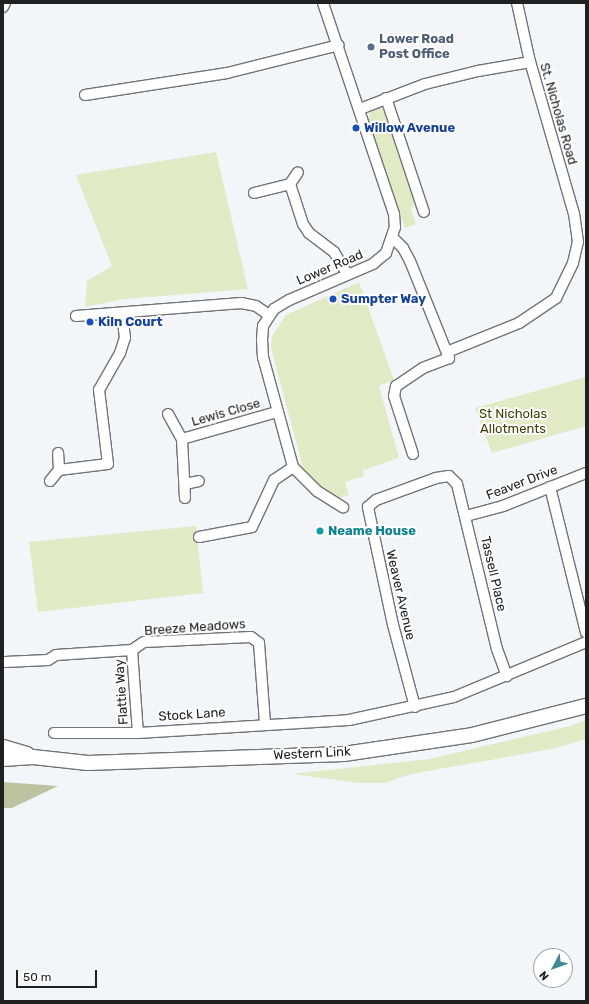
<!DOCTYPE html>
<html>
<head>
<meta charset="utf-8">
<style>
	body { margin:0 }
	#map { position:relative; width:589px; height:1004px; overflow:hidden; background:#f4f5f9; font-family:Rubik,sans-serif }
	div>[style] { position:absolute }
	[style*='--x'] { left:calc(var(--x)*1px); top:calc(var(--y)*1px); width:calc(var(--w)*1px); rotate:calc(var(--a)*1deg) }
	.green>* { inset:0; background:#e2e9c5 }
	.forest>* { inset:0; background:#bdc3a0 }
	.roads { filter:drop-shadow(1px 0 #737377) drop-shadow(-1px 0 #737377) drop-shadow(0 1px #737377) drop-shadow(0 -1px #737377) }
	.street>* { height:10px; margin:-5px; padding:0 5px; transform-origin:5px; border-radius:5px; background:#fff }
	.secondary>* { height:14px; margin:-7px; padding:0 7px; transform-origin:7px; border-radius:7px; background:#fff }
	.dots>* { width:11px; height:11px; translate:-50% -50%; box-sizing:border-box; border:2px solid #fff; border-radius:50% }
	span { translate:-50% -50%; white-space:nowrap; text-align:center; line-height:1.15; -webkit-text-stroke:4px #fff; paint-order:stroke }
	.service-label { font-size:13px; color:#4e5e75; font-weight:700 }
	.left { translate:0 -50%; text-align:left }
	.street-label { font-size:13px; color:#202021 }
	.transit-label { font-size:13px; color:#164399; font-weight:700 }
	.park-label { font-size:13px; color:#3c4206 }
	.culture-label { font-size:13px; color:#0d838f; font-weight:700 }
	.frame { position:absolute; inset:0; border:4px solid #202021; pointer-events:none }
	.north { position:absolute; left:533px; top:948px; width:40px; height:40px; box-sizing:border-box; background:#fff; border:1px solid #a6a6a6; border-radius:50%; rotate:229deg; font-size:11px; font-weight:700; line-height:16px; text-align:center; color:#202021 }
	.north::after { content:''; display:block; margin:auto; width:14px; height:18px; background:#428892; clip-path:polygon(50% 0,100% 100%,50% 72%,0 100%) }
	.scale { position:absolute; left:16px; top:970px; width:81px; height:18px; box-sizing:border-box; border:2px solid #202021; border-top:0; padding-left:5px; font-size:12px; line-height:14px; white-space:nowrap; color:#202021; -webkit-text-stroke:3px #fff; paint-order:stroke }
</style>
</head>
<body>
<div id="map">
	<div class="green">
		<i style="clip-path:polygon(380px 108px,385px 110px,416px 201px,411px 209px,416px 224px,405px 228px,368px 121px,370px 112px)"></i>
		<i style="clip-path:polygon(216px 152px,248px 289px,124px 299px,85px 307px,87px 281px,112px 266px,76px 175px)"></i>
		<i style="clip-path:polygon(359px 282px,394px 380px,379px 386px,399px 458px,363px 470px,364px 476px,345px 482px,349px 495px,339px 498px,323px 490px,303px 468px,271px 348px,272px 336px,286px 315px)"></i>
		<i style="clip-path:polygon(586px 377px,586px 426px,492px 453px,475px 408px)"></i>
		<i style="clip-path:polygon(196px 526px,203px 593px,38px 612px,29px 542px)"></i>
		<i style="clip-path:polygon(586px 720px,586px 739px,552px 749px,411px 774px,385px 783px,359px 783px,292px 774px,429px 759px,570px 726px)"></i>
	</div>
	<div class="forest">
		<i style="clip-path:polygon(3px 782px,58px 786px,12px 808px,3px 808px)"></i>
	</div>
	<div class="roads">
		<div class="street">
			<i style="--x:323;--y:3;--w:223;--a:71.4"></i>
			<i style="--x:394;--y:214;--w:13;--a:86"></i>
			<i style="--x:395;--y:227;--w:28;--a:109"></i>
			<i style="--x:386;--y:253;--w:17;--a:140"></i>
			<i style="--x:373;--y:264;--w:91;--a:156.8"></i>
			<i style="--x:289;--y:300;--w:17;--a:149"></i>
			<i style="--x:274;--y:309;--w:20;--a:123"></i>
			<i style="--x:263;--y:326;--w:13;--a:94"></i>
			<i style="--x:262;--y:339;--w:18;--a:87"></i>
			<i style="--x:263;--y:357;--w:114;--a:74.7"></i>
			<i style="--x:293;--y:467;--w:34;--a:45"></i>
			<i style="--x:317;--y:491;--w:31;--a:32"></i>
			<i style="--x:3;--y:7;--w:4;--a:-63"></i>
			<i style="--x:85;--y:95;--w:144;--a:-8.8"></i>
			<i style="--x:227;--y:73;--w:115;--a:-14"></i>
			<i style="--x:386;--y:98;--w:120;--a:71.6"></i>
			<i style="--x:360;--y:109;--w:70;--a:-21"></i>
			<i style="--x:425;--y:84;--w:55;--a:-13.8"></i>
			<i style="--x:478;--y:71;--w:53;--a:-9.8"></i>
			<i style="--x:290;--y:184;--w:14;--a:-56"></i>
			<i style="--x:254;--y:193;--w:37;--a:-14"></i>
			<i style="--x:290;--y:184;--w:42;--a:72"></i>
			<i style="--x:303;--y:224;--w:11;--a:56"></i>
			<i style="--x:309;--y:233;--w:31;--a:37"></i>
			<i style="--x:334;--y:252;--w:26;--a:59"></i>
			<i style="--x:393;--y:238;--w:14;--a:45"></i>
			<i style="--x:403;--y:248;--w:15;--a:62"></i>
			<i style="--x:410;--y:261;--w:105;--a:68.1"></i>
			<i style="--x:449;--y:358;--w:28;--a:159"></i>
			<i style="--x:423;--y:368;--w:32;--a:146"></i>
			<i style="--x:396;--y:386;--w:10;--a:101"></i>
			<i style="--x:394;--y:396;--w:61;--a:71.9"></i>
			<i style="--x:76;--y:316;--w:166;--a:-4.5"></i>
			<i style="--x:241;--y:303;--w:15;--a:11"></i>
			<i style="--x:256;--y:306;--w:16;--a:35"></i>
			<i style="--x:447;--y:352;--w:78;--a:-21.9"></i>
			<i style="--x:519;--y:323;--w:45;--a:-34"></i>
			<i style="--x:556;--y:298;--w:39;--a:-64"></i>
			<i style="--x:573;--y:263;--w:22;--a:-77"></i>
			<i style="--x:578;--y:242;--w:28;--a:-98"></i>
			<i style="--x:574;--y:214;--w:158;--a:-106.1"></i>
			<i style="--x:530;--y:62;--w:60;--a:-102.4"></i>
			<i style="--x:168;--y:414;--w:29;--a:61"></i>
			<i style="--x:182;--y:439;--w:59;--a:87.1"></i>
			<i style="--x:182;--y:439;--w:99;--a:-15.9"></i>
			<i style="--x:59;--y:470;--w:49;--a:-7"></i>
			<i style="--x:108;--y:464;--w:75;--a:-96.9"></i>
			<i style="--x:99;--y:390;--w:43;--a:-60.4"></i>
			<i style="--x:120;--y:353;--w:16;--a:-72"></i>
			<i style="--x:125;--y:338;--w:25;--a:-97"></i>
			<i style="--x:50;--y:481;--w:14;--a:-51"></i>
			<i style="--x:59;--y:470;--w:17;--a:-93"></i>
			<i style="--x:185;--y:484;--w:14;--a:-12"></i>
			<i style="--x:550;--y:487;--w:150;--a:76.1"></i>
			<i style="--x:466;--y:516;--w:38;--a:-15"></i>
			<i style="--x:503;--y:506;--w:89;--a:-21.7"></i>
			<i style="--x:199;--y:537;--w:54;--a:-10.7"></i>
			<i style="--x:252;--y:527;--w:52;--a:-64.9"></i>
			<i style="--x:274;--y:480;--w:23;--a:-34"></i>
			<i style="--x:132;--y:650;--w:83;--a:85.9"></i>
			<i style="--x:5;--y:662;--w:43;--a:-2.7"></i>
			<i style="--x:48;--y:660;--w:9;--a:-32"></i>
			<i style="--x:56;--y:655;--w:76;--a:-3.8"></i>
			<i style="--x:132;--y:650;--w:14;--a:-34"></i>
			<i style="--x:144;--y:642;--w:107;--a:-2.7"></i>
			<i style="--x:251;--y:637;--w:10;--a:37"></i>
			<i style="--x:259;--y:643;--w:80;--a:85.7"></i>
			<i style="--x:415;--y:707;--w:85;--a:-105"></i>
			<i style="--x:393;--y:625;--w:121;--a:-102"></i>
			<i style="--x:368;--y:507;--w:11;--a:-41"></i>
			<i style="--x:376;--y:500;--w:64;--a:-20.1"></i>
			<i style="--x:436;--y:478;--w:13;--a:-9"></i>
			<i style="--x:449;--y:476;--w:11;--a:45"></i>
			<i style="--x:457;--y:484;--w:170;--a:76.4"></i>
			<i style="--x:497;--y:649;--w:29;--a:70"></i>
			<i style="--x:54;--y:733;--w:84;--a:0"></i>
			<i style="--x:138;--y:733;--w:211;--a:-3.5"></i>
			<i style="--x:349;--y:720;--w:107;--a:-12.4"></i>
			<i style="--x:454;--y:697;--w:143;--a:-22.6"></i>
		</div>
		<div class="secondary">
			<i style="--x:3;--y:747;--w:25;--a:16"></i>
			<i style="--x:3;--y:759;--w:30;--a:-4"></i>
			<i style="--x:33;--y:757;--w:55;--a:6.2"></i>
			<i style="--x:88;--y:763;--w:256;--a:-2"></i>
			<i style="--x:344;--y:754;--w:129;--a:-8.4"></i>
			<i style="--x:472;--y:735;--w:118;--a:-14.3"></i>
		</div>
	</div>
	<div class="dots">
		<i style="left:371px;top:47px;background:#5c6f8a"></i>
		<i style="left:356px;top:128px;background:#1a4fb4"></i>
		<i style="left:333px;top:299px;background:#1a4fb4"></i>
		<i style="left:90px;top:322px;background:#1a4fb4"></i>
		<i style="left:320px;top:531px;background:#0f9aa8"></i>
	</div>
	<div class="service-label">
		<span class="left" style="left:379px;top:47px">Lower Road<br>Post Office</span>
	</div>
	<div class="street-label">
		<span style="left:558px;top:114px;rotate:74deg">St. Nicholas Road</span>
		<span style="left:330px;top:268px;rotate:-23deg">Lower Road</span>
		<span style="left:226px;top:413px;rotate:-16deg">Lewis Close</span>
		<span style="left:522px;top:483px;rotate:-21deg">Feaver Drive</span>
		<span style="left:493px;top:574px;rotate:77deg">Tassell Place</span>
		<span style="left:400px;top:595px;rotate:77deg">Weaver Avenue</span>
		<span style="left:195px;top:628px;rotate:-4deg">Breeze Meadows</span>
		<span style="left:122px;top:692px;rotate:-94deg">Flattie Way</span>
		<span style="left:192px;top:715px;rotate:-4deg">Stock Lane</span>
		<span style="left:312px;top:754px;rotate:-3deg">Western Link</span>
	</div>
	<div class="transit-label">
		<span class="left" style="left:364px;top:128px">Willow Avenue</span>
		<span class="left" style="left:341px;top:299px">Sumpter Way</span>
		<span class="left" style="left:98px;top:322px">Kiln Court</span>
	</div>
	<div class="park-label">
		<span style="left:513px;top:422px">St Nicholas<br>Allotments</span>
	</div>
	<div class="culture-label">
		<span class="left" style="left:328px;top:531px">Neame House</span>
	</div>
	<div class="frame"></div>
	<div class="north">N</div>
	<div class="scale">50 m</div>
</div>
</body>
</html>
